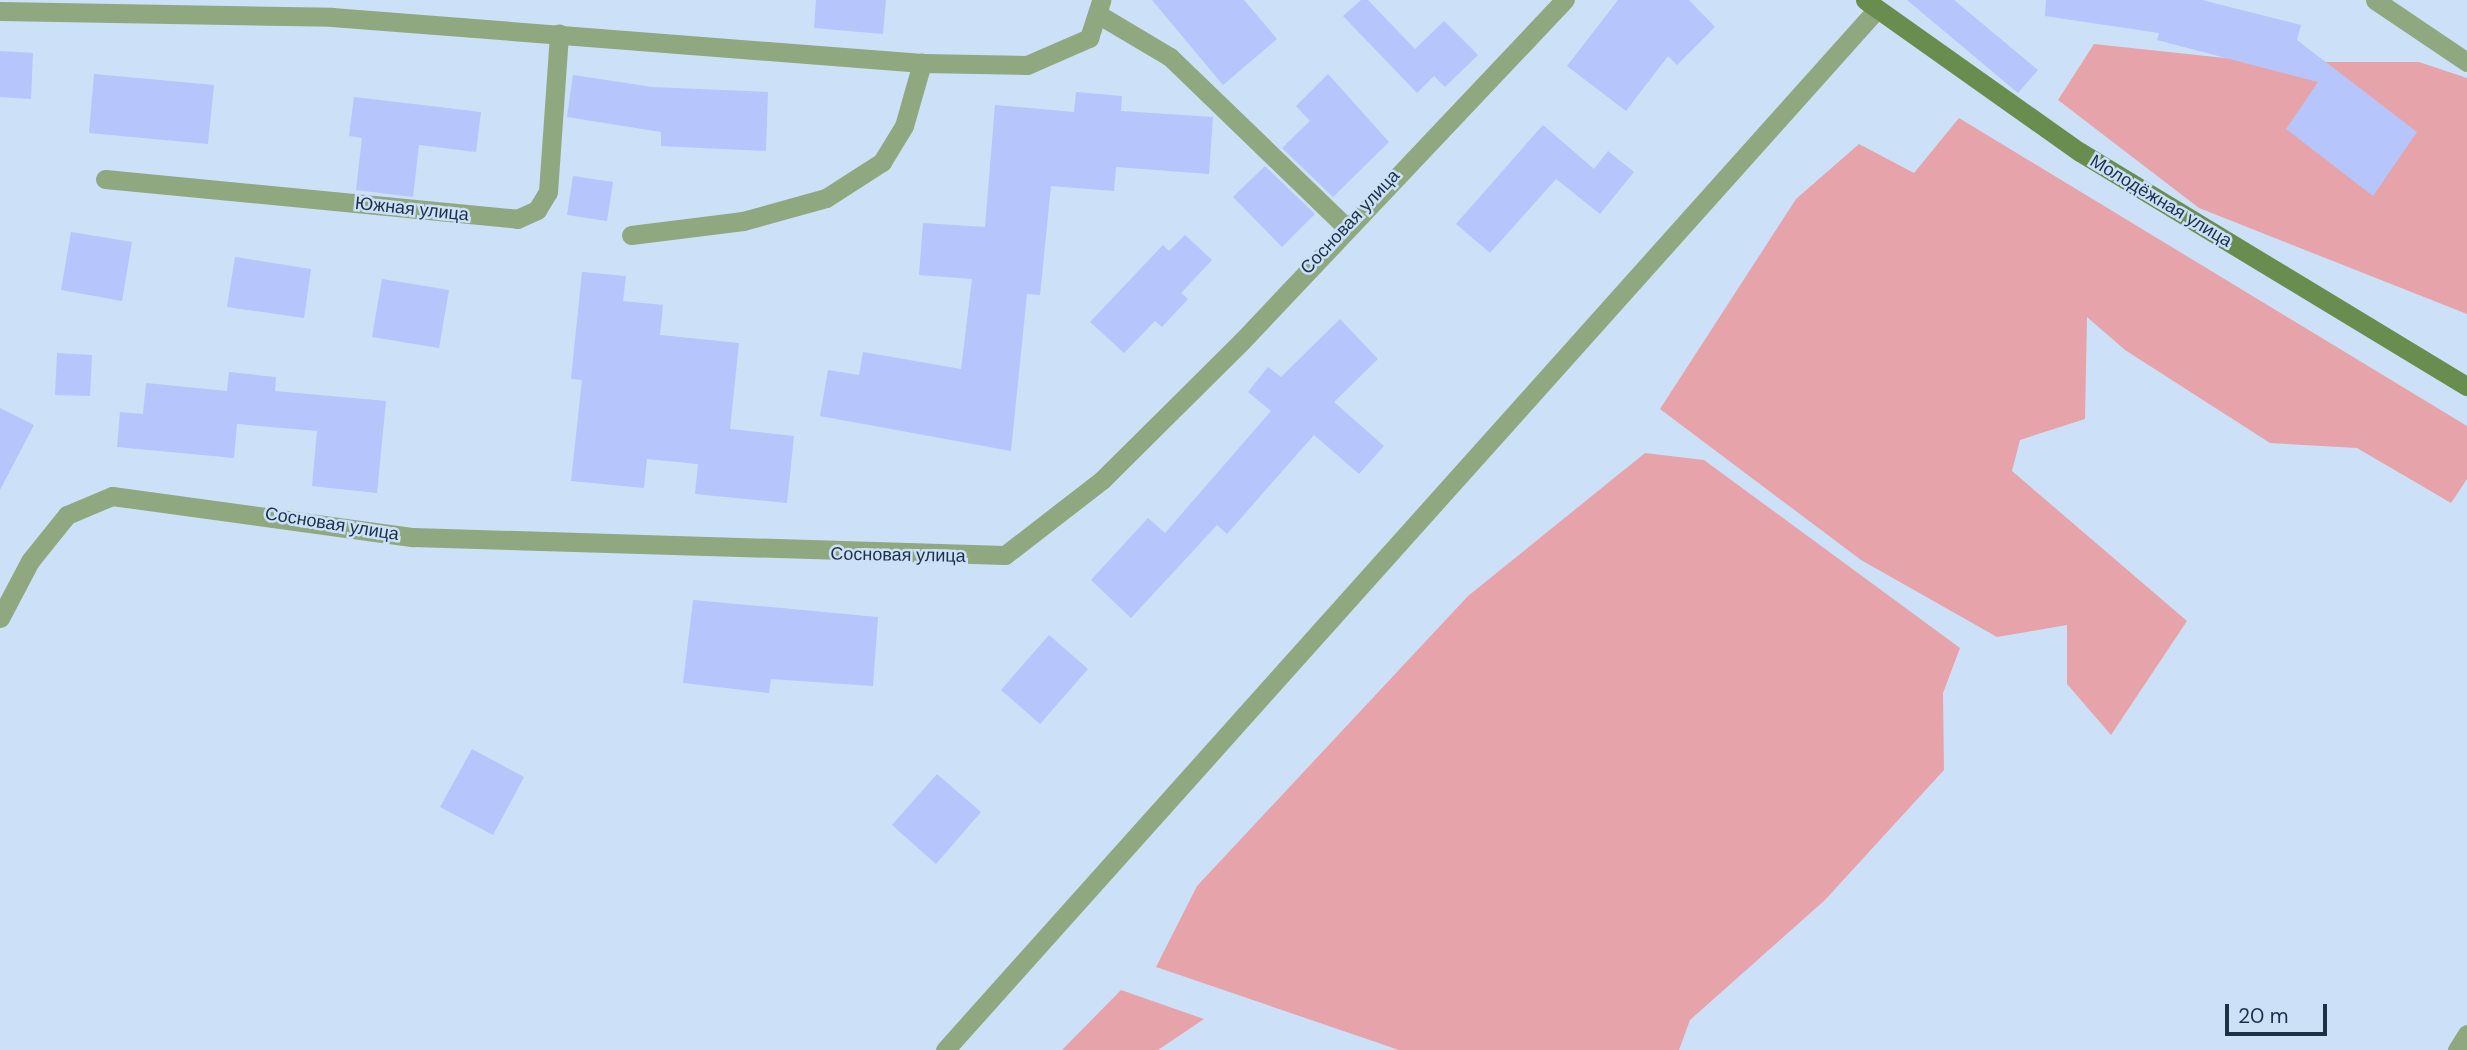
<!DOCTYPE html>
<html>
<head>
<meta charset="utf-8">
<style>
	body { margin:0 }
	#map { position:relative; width:2467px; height:1050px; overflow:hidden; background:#cce0f8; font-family:"DM Sans",sans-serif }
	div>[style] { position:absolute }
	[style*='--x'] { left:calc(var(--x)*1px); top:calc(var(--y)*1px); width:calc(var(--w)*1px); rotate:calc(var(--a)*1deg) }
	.green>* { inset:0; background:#e6a4aa }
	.building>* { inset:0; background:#b6c5fc }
	.minor>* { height:19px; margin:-9.5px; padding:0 9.5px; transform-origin:9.5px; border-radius:9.5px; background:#8fa87f }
	.secondary>* { height:19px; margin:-9.5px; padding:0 9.5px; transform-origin:9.5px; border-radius:9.5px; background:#698d4f }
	span { translate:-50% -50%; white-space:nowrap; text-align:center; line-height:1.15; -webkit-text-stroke:5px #cce0f8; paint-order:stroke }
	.street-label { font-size:18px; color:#1c3046 }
	.scale { position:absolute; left:2225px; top:1004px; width:102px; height:32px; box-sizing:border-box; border:4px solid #1c3046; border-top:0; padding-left:9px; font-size:21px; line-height:24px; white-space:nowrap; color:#1c3046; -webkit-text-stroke:5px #cce0f8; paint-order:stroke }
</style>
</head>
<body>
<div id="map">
	<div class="green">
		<i style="clip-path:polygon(2094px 44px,2262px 62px,2419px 62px,2467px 78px,2467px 314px,2199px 208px,2058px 100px)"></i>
		<i style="clip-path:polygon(1959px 118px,2467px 426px,2467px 479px,2451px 503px,2357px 448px,2270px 443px,2125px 350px,2087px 317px,2085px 419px,2020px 440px,2012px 471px,2187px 621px,2111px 735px,2067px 684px,2067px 625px,1997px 637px,1861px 560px,1660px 409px,1796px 199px,1859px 144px,1914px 173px)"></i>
		<i style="clip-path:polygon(1645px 453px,1704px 460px,1960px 648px,1943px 693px,1944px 770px,1825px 900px,1690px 1020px,1679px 1050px,1399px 1050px,1156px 967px,1197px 886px,1468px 596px)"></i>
		<i style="clip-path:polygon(1121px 990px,1204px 1019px,1158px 1050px,1062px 1050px)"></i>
	</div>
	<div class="building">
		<i style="clip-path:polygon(816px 0,886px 0,883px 34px,814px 28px)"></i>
		<i style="clip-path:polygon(1152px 0,1244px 0,1277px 39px,1223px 85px)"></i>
		<i style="clip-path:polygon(1361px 0,1368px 0,1415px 49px,1444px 21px,1478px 55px,1445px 87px,1434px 76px,1417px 93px,1343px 16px)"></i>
		<i style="clip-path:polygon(1618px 0,1689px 0,1715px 27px,1677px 65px,1668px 56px,1626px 111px,1567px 66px)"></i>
		<i style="clip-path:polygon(1907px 0,1954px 0,2038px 70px,2018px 93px)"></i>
		<i style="clip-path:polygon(2046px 0,2202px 0,2301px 25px,2297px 40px,2417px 132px,2373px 196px,2286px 129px,2318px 82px,2157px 40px,2159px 33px,2045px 16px)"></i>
		<i style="clip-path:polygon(0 51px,33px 53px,31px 99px,0 97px)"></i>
		<i style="clip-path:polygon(94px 74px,214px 85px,208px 144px,89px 133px)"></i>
		<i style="clip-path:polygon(1328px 74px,1389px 142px,1333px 197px,1282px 148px,1310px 121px,1296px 106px)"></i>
		<i style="clip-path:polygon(573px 75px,652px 87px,768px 92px,766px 151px,661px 146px,661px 132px,567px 117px)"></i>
		<i style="clip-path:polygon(1076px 92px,1122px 96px,1121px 111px,1213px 117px,1209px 174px,1116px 167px,1114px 191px,1051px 186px,1040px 295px,1027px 294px,1011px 451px,820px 416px,828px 370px,859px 375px,863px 352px,961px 369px,972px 279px,919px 275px,923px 223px,985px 227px,995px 105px,1074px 112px)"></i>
		<i style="clip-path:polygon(354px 97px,481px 112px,476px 152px,419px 145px,413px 197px,356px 190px,362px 138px,349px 136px)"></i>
		<i style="clip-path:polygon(1543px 125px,1594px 169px,1608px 151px,1634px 172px,1600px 214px,1556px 179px,1490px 253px,1456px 224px)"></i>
		<i style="clip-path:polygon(1265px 166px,1315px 214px,1282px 247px,1233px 197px)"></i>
		<i style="clip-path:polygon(573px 176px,613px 182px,607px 221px,567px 215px)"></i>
		<i style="clip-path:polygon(71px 232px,132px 242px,122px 301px,61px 290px)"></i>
		<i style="clip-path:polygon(1185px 235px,1212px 260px,1181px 293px,1188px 299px,1162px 327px,1155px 321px,1124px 353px,1090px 322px,1163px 245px,1169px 251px)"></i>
		<i style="clip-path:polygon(235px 257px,311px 269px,304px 318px,227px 307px)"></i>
		<i style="clip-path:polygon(582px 272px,626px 276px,623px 301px,663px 305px,660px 335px,739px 343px,730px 429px,794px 436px,787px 503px,695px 494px,698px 464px,647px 459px,644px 488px,571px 481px,582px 380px,571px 379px)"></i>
		<i style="clip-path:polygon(382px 279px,449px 290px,439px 348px,372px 337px)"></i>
		<i style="clip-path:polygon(1340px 319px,1378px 359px,1334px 402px,1384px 446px,1359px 474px,1314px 435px,1227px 534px,1217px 525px,1131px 618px,1091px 580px,1148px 518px,1165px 533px,1271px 411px,1248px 392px,1268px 367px,1281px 377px)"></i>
		<i style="clip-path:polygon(57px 353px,92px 355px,90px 396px,55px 395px)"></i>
		<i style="clip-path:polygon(229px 372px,276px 377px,275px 391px,386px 401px,377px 493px,312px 486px,317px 431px,237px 424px,234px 458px,117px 447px,120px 412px,143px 414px,146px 383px,227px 391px)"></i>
		<i style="clip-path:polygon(0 408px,34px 425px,0 490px)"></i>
		<i style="clip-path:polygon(693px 600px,878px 617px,873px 686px,771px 679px,769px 693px,683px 683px)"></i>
		<i style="clip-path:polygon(1049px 635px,1088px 669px,1040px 724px,1001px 690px)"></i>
		<i style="clip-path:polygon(472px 749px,524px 777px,493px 835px,440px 807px)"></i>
		<i style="clip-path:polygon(937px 774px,981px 812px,936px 864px,892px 825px)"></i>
	</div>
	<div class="minor">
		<i style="--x:2375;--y:0;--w:111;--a:34"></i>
		<i style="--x:0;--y:11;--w:332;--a:1"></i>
		<i style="--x:332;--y:17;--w:592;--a:4.46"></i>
		<i style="--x:922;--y:63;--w:105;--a:1.1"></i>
		<i style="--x:1027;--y:65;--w:68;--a:-23.5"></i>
		<i style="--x:1089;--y:38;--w:40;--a:-72"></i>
		<i style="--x:1101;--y:16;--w:80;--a:30.7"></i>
		<i style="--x:1170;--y:57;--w:243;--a:44"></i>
		<i style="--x:105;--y:179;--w:414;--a:5.5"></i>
		<i style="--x:517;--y:219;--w:22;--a:-24"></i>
		<i style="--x:537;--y:210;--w:21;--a:-59"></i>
		<i style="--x:548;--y:192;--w:159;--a:-86"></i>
		<i style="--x:631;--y:235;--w:113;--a:-7.1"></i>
		<i style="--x:743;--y:221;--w:86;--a:-15.5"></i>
		<i style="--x:826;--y:198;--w:67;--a:-32.7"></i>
		<i style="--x:882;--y:162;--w:42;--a:-58.6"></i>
		<i style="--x:904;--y:126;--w:66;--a:-74.1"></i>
		<i style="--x:0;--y:618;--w:64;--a:-62.2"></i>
		<i style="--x:30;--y:561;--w:59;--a:-51.2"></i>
		<i style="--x:67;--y:515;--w:49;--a:-22.9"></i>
		<i style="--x:112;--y:496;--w:304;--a:7.8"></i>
		<i style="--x:413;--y:537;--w:592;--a:1.74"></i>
		<i style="--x:1005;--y:555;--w:123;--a:-37.7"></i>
		<i style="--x:1102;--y:480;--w:197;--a:-44.8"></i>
		<i style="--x:1242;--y:341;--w:470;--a:-46.6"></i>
		<i style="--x:945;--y:1050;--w:1397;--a:-48.16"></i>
		<i style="--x:2457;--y:1050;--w:19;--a:-58"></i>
	</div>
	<div class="secondary">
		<i style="--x:1865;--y:0;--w:263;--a:35.3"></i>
		<i style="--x:2080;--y:152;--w:452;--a:31.2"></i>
	</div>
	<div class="street-label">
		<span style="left:2161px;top:201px;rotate:31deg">Молодёжная улица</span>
		<span style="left:412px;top:209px;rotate:6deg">Южная улица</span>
		<span style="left:1350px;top:222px;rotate:-47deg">Сосновая улица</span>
		<span style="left:332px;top:524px;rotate:9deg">Сосновая улица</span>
		<span style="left:898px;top:555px;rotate:1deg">Сосновая улица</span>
	</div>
	<div class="scale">20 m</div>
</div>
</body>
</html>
